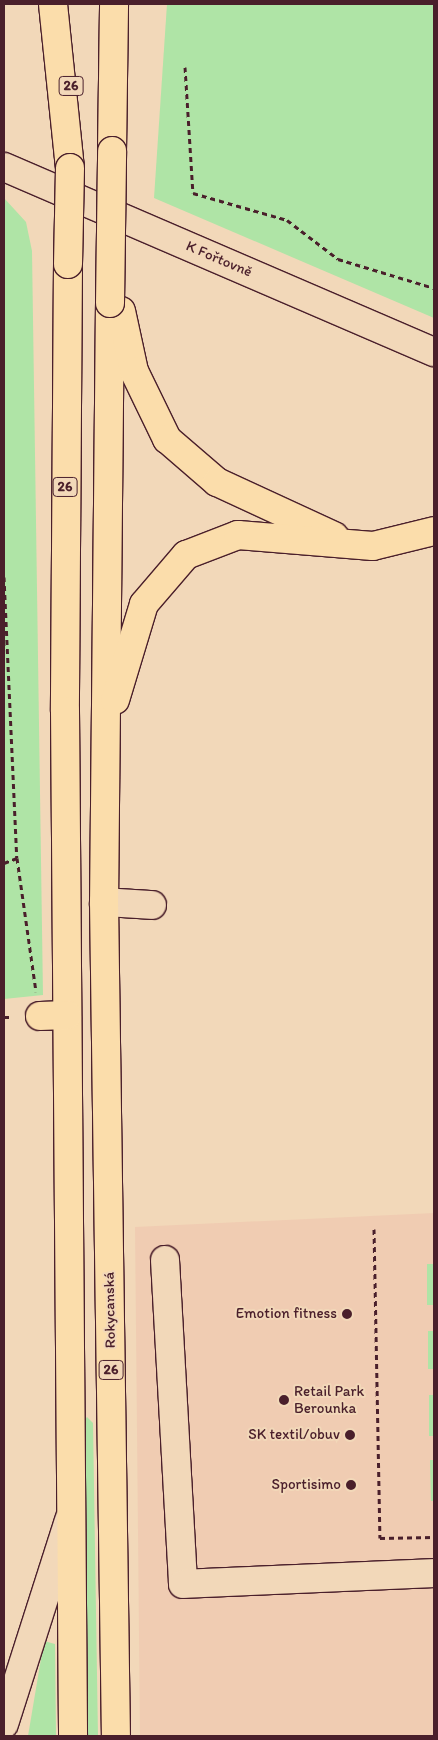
<!DOCTYPE html>
<html>
<head>
<meta charset="utf-8">
<style>
	body { margin:0 }
	#map { position:relative; width:438px; height:1740px; overflow:hidden; background:#f2d8b9; font-family:Itim,sans-serif }
	div>[style] { position:absolute }
	[style*='--x'] { left:calc(var(--x)*1px); top:calc(var(--y)*1px); width:calc(var(--w)*1px); rotate:calc(var(--a)*1deg) }
	.built>* { inset:0; background:#f0ccb2 }
	.green>* { inset:0; background:#afe4a6 }
	.path>* { height:3px; margin-top:-1.5px; transform-origin:0; background:repeating-linear-gradient(90deg,#4a1f2b 0 5px,transparent 0 9px) }
	.roads { filter:drop-shadow(1px 0 #4a1f2b) drop-shadow(-1px 0 #4a1f2b) drop-shadow(0 1px #4a1f2b) drop-shadow(0 -1px #4a1f2b) }
	.minor>* { height:28px; margin:-14px; padding:0 14px; transform-origin:14px; border-radius:14px; background:#f2d8b9 }
	.highway>* { height:28px; margin:-14px; padding:0 14px; transform-origin:14px; border-radius:14px; background:#fbddab }
	.bridges { filter:drop-shadow(1px 0 #4a1f2b) drop-shadow(-1px 0 #4a1f2b) drop-shadow(0 1px #4a1f2b) drop-shadow(0 -1px #4a1f2b) }
	.highway-bridge>* { height:28px; margin:-14px; padding:0 14px; transform-origin:14px; border-radius:14px; background:#fbddab }
	.dots>* { width:14px; height:14px; translate:-50% -50%; box-sizing:border-box; border:2px solid #f2d8b9; border-radius:50% }
	span { translate:-50% -50%; white-space:nowrap; text-align:center; line-height:1.15; -webkit-text-stroke:4px #f2d8b9; paint-order:stroke }
	.shield-label span { padding:1px 4px; background:#f2d8b9; border:1px solid; border-radius:4px; -webkit-text-stroke-width:0 }
	.shield-label { font-size:14px; color:#4a1f2b; font-weight:700 }
	.street-label { font-size:15px; color:#4a1f2b }
	.poi-label { font-size:15px; color:#4a1f2b }
	.right { translate:-100% -50%; text-align:right }
	.left { translate:0 -50%; text-align:left }
	.frame { position:absolute; inset:0; border:5px solid #4a1f2b; pointer-events:none }
</style>
</head>
<body>
<div id="map">
	<div class="built">
		<i style="clip-path:polygon(434px 1213px,434px 1736px,140px 1736px,135px 1227px)"></i>
	</div>
	<div class="green">
		<i style="clip-path:polygon(167px 4px,434px 4px,434px 318px,154px 198px)"></i>
		<i style="clip-path:polygon(4px 198px,26px 222px,32px 251px,43px 995px,4px 999px)"></i>
		<i style="clip-path:polygon(427px 1264px,434px 1264px,434px 1305px,427px 1305px)"></i>
		<i style="clip-path:polygon(428px 1331px,434px 1331px,434px 1369px,428px 1369px)"></i>
		<i style="clip-path:polygon(429px 1395px,434px 1395px,434px 1436px,429px 1436px)"></i>
		<i style="clip-path:polygon(87px 1417px,93px 1423px,98px 1736px,87px 1736px,82px 1423px)"></i>
		<i style="clip-path:polygon(430px 1460px,434px 1460px,434px 1501px,431px 1501px)"></i>
		<i style="clip-path:polygon(44px 1641px,55px 1644px,56px 1736px,28px 1736px)"></i>
	</div>
	<div class="path">
		<i style="--x:185;--y:67;--w:126;--a:86.4"></i>
		<i style="--x:193;--y:193;--w:98;--a:16"></i>
		<i style="--x:287;--y:220;--w:64;--a:37.4"></i>
		<i style="--x:338;--y:259;--w:100;--a:16.8"></i>
		<i style="--x:4;--y:577;--w:281;--a:87.4"></i>
		<i style="--x:17;--y:858;--w:135;--a:81.9"></i>
		<i style="--x:4;--y:863;--w:14;--a:-21"></i>
		<i style="--x:4;--y:1017;--w:9;--a:0"></i>
		<i style="--x:374;--y:1229;--w:309;--a:88.9"></i>
		<i style="--x:380;--y:1538;--w:54;--a:-1.1"></i>
	</div>
	<div class="roads">
		<div class="minor">
			<i style="--x:4;--y:167;--w:468;--a:23.3"></i>
			<i style="--x:104;--y:902;--w:48;--a:3.6"></i>
			<i style="--x:165;--y:1260;--w:324;--a:86.8"></i>
			<i style="--x:183;--y:1584;--w:251;--a:-2.5"></i>
			<i style="--x:4;--y:1724;--w:214;--a:-72.3"></i>
		</div>
		<div class="highway">
			<i style="--x:53;--y:4;--w:165;--a:84.1"></i>
			<i style="--x:112;--y:151;--w:147;--a:-89.2"></i>
			<i style="--x:68;--y:264;--w:447;--a:90.4"></i>
			<i style="--x:65;--y:711;--w:1025;--a:89.55"></i>
			<i style="--x:110;--y:303;--w:599;--a:90.57"></i>
			<i style="--x:104;--y:902;--w:834;--a:89.18"></i>
			<i style="--x:121;--y:311;--w:61;--a:77.8"></i>
			<i style="--x:134;--y:371;--w:76;--a:64.1"></i>
			<i style="--x:167;--y:439;--w:66;--a:40.7"></i>
			<i style="--x:217;--y:482;--w:129;--a:24.8"></i>
			<i style="--x:115;--y:700;--w:100;--a:-73.2"></i>
			<i style="--x:144;--y:604;--w:65;--a:-49.4"></i>
			<i style="--x:186;--y:555;--w:56;--a:-21"></i>
			<i style="--x:238;--y:535;--w:135;--a:4.7"></i>
			<i style="--x:373;--y:546;--w:63;--a:-13.8"></i>
			<i style="--x:40;--y:1016;--w:27;--a:-2"></i>
		</div>
	</div>
	<div class="bridges">
		<div class="highway-bridge">
			<i style="--x:68;--y:264;--w:96;--a:-88.8"></i>
			<i style="--x:110;--y:303;--w:152;--a:-89.2"></i>
		</div>
	</div>
	<div class="dots">
		<i style="left:347px;top:1314px;background:#4a1f2b"></i>
		<i style="left:284px;top:1400px;background:#4a1f2b"></i>
		<i style="left:350px;top:1435px;background:#4a1f2b"></i>
		<i style="left:351px;top:1485px;background:#4a1f2b"></i>
	</div>
	<div class="shield-label">
		<span style="left:71px;top:86px">26</span>
		<span style="left:65px;top:487px">26</span>
		<span style="left:111px;top:1370px">26</span>
	</div>
	<div class="street-label">
		<span style="left:219px;top:259px;rotate:23deg">K Fořtovně</span>
		<span style="left:110px;top:1310px;rotate:-91deg">Rokycanská</span>
	</div>
	<div class="poi-label">
		<span class="right" style="left:337px;top:1314px">Emotion fitness</span>
		<span class="left" style="left:294px;top:1400px">Retail Park<br>Berounka</span>
		<span class="right" style="left:340px;top:1435px">SK textil/obuv</span>
		<span class="right" style="left:341px;top:1485px">Sportisimo</span>
	</div>
	<div class="frame"></div>
</div>
</body>
</html>
